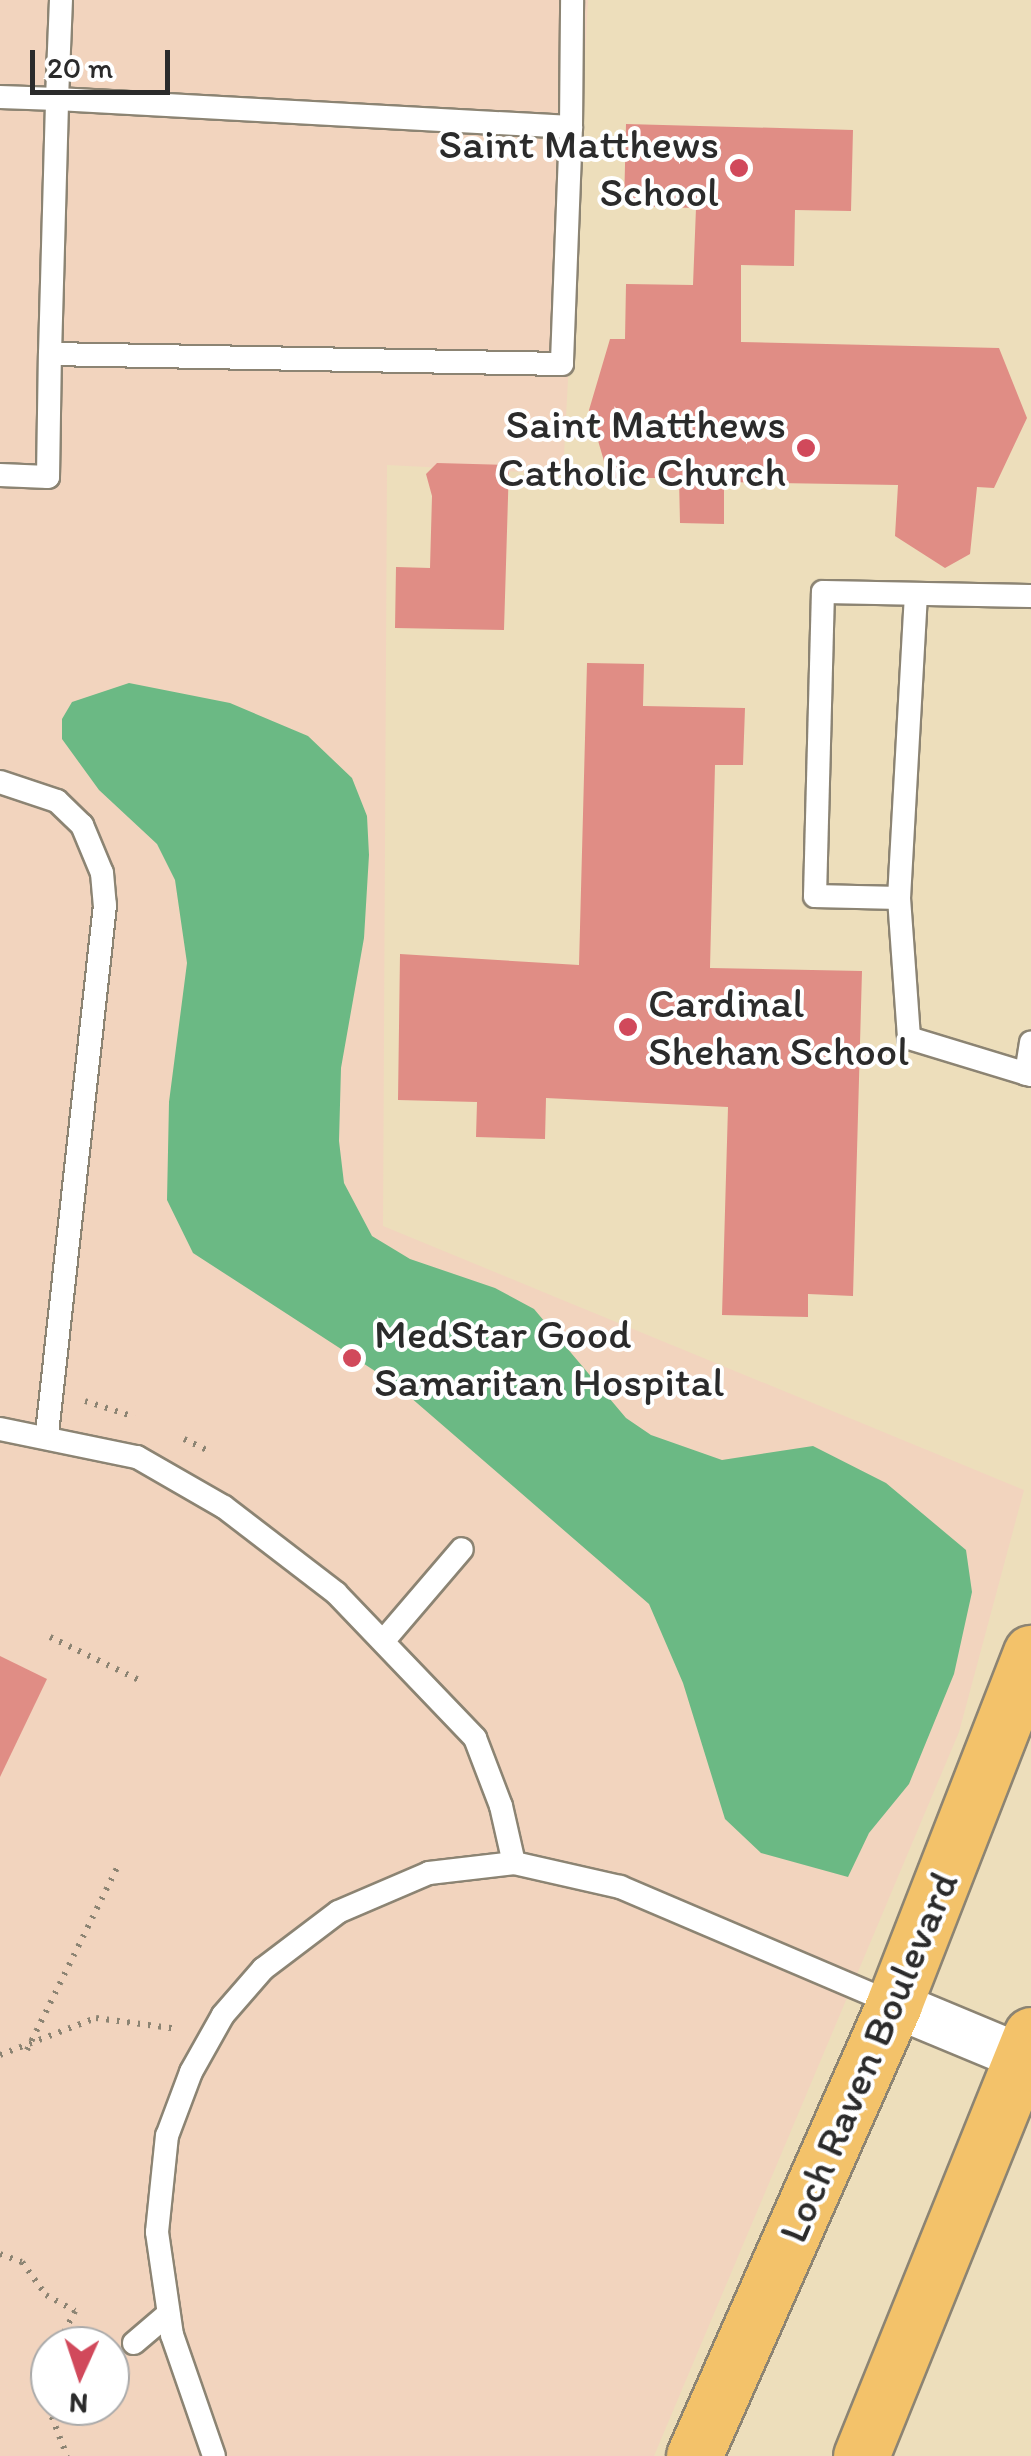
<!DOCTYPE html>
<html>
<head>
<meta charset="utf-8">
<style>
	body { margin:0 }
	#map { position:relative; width:1031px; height:2456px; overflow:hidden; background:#eddebb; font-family:Itim,sans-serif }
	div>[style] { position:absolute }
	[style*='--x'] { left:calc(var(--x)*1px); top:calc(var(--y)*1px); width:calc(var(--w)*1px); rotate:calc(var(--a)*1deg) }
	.built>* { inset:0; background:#f2d4be }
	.forest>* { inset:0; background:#6bb984 }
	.building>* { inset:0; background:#e08d85 }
	.path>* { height:6px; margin-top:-3px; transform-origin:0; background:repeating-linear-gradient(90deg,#8c8473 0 2.5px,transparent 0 10.5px) }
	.roads { filter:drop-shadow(2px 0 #8c8473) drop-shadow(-2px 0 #8c8473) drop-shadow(0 2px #8c8473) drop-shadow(0 -2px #8c8473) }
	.lane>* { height:22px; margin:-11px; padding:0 11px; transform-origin:11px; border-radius:11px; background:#fff }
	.street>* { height:45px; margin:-22.5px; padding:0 22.5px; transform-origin:22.5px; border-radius:22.5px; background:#fff }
	.primary>* { height:55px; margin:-27.5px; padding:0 27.5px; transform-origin:27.5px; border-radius:27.5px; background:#f3c26a }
	.dots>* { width:28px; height:28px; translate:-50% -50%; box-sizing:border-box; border:5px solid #fff; border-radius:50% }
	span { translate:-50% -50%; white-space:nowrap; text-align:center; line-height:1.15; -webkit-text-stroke:8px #fff; paint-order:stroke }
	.poi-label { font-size:42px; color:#2b2b2b }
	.right { translate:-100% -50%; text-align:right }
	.left { translate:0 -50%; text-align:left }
	.street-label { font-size:42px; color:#2b2b2b }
	.north { position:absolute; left:30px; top:2326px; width:100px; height:100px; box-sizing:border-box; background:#fff; border:2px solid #aaa; border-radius:50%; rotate:183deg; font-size:28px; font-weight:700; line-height:40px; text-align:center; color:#2b2b2b }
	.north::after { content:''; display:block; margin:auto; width:35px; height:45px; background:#d1495b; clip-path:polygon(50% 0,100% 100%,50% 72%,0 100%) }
	.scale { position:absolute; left:30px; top:50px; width:140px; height:45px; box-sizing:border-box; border:5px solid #2b2b2b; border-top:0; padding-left:12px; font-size:30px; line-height:35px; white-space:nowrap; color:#2b2b2b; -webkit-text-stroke:8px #fff; paint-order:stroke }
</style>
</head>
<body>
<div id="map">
	<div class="built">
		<i style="clip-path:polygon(evenodd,0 0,588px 0,563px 474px,387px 465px,383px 1226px,1024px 1490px,959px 1732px,654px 2456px,0 2456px,0 0,50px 2346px,110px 2346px,110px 2406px,50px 2406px,50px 2346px)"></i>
	</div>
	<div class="forest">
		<i style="clip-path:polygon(129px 683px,230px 703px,308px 736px,352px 778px,367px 816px,369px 855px,364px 938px,341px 1068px,339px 1141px,344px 1183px,372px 1236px,410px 1259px,495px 1288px,534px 1309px,626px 1418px,651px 1435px,722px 1460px,813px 1446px,886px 1483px,966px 1550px,972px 1592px,954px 1674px,909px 1784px,869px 1833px,848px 1877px,761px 1853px,725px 1819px,683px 1683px,649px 1604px,395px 1384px,193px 1253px,167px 1200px,169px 1102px,187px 963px,175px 880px,157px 844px,99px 790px,62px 739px,62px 719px,72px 702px)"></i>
	</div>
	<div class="building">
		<i style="clip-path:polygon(626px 124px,853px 130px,851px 211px,795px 210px,794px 266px,741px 265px,741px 342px,999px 348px,1027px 418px,994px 488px,977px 487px,970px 554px,945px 568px,895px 536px,898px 485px,724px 482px,724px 524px,680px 523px,679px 478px,609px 478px,589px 410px,610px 339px,625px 339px,626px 284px,693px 285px,696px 208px,624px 206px)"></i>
		<i style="clip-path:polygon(437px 463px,509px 465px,504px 630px,395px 628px,396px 567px,430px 568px,432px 496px,426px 474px)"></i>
		<i style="clip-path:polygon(587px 663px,644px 664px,643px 706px,745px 708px,743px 765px,715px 765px,710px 968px,862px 971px,853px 1296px,808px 1294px,808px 1317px,722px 1315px,728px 1107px,546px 1098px,545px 1139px,476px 1137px,477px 1102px,398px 1100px,400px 954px,579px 965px)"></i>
		<i style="clip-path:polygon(0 1656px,47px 1679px,0 1777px)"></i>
	</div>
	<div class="path">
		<i style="--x:85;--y:1401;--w:52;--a:17.7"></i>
		<i style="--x:184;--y:1439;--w:30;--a:26"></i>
		<i style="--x:50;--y:1637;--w:101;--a:25.8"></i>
		<i style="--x:27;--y:2050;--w:208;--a:-63.7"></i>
		<i style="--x:0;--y:2055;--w:103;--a:-21.1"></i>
		<i style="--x:96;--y:2018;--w:83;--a:7.6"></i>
		<i style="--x:0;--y:2254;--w:23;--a:20"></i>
		<i style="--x:22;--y:2262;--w:41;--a:54"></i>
		<i style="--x:46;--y:2295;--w:33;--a:29"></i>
		<i style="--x:75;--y:2311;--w:39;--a:117"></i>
		<i style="--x:50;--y:2370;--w:37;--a:93"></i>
		<i style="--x:48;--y:2407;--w:53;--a:68.8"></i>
	</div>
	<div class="roads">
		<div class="lane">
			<i style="--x:0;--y:97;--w:57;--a:2"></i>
			<i style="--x:57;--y:99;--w:515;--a:3.12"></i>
			<i style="--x:571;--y:127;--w:237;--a:92.2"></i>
			<i style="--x:562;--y:364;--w:512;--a:-178.88"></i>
			<i style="--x:50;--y:354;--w:255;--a:-88.4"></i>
			<i style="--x:57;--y:99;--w:99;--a:-87.7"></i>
			<i style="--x:571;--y:127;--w:127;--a:-89.5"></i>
			<i style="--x:0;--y:475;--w:48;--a:2.4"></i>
			<i style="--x:48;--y:477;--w:123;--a:-89.1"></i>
			<i style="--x:916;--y:594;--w:304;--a:93.2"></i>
			<i style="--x:899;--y:898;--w:140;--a:85.9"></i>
			<i style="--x:909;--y:1038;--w:127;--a:16.9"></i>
			<i style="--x:0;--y:782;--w:60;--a:18.4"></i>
			<i style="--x:57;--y:801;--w:35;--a:44"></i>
			<i style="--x:82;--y:825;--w:52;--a:67.4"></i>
			<i style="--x:102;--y:873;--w:32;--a:85"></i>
			<i style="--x:105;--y:905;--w:532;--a:96.26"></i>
			<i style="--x:899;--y:898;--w:84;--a:-178.6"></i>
			<i style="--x:815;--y:896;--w:304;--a:-88.5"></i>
			<i style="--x:823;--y:592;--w:208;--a:1.1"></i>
			<i style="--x:1026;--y:1074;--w:32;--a:-81"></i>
			<i style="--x:0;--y:1429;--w:140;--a:11.6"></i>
			<i style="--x:137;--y:1457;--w:100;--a:29.9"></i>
			<i style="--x:224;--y:1507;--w:141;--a:37.5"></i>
			<i style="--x:336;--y:1593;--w:201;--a:46.2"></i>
			<i style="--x:475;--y:1738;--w:73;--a:69.1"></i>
			<i style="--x:501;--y:1806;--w:58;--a:77.2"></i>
			<i style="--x:514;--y:1863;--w:109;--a:12.8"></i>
			<i style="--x:620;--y:1887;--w:298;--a:23.1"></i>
			<i style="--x:385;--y:1639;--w:118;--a:-49.5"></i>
			<i style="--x:134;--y:2343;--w:45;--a:-40.5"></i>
			<i style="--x:214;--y:2456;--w:128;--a:-109.1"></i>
			<i style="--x:172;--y:2335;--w:104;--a:-98.3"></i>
			<i style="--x:157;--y:2232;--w:97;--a:-84.1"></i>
			<i style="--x:167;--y:2136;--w:68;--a:-69.4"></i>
			<i style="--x:191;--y:2072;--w:65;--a:-60.7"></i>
			<i style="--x:223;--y:2015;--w:61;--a:-49"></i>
			<i style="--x:263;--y:1969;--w:94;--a:-37.2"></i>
			<i style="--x:338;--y:1912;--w:99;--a:-23.2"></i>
			<i style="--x:429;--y:1873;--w:86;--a:-6.7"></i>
		</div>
		<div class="street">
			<i style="--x:894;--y:2004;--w:148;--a:22.6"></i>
		</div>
		<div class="primary">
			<i style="--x:694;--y:2456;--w:494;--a:-66.1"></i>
			<i style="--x:894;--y:2004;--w:377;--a:-68.7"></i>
			<i style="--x:861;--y:2456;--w:454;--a:-68"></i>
		</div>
	</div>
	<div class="dots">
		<i style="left:739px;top:168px;background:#d1495b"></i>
		<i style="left:806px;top:448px;background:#d1495b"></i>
		<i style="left:628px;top:1027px;background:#d1495b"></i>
		<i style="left:352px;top:1358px;background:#d1495b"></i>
	</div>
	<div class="poi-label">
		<span class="right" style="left:719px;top:168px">Saint Matthews<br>School</span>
		<span class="right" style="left:786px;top:448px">Saint Matthews<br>Catholic Church</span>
		<span class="left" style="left:648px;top:1027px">Cardinal<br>Shehan School</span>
		<span class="left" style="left:374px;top:1358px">MedStar Good<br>Samaritan Hospital</span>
	</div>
	<div class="street-label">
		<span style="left:868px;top:2057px;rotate:-67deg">Loch Raven Boulevard</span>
	</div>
	<div class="north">N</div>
	<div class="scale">20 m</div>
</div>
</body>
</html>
